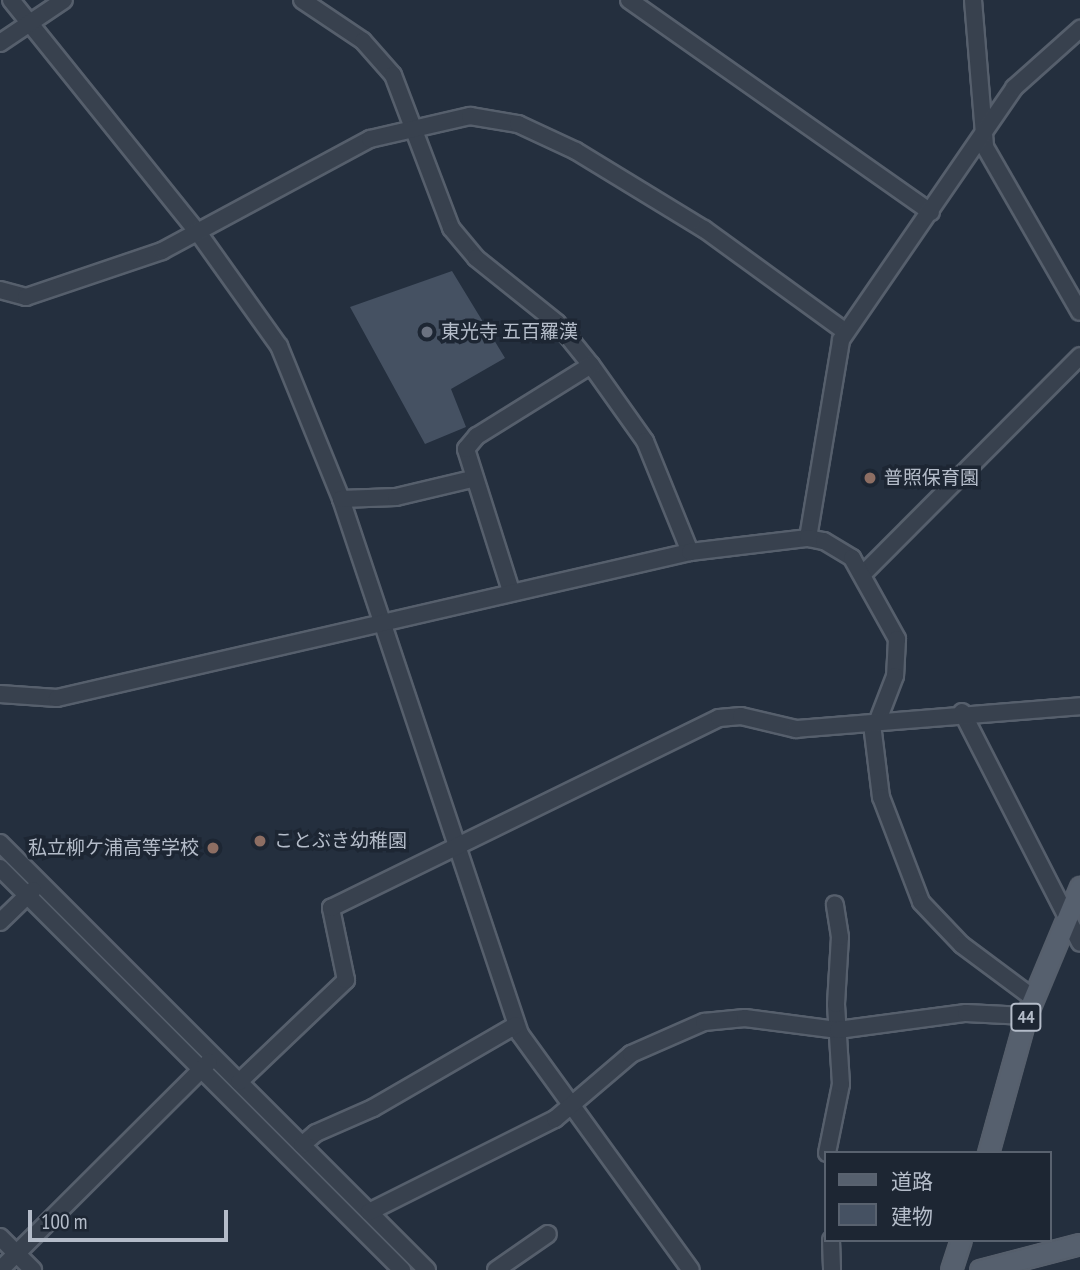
<!DOCTYPE html>
<html>
<head>
<meta charset="utf-8">
<style>
	body { margin:0 }
	#map { position:relative; width:1080px; height:1270px; overflow:hidden; background:#242f3e; font-family:"PT Sans Narrow","Noto Sans JP",sans-serif }
	div>[style] { position:absolute }
	[style*='--x'] { left:calc(var(--x)*1px); top:calc(var(--y)*1px); width:calc(var(--w)*1px); rotate:calc(var(--a)*1deg) }
	.building>* { inset:0; background:#455162 }
	.roads { filter:drop-shadow(2px 0 #565f6c) drop-shadow(-2px 0 #565f6c) drop-shadow(0 2px #565f6c) drop-shadow(0 -2px #565f6c) }
	.minor>* { height:16px; margin:-8px; padding:0 8px; transform-origin:8px; border-radius:8px; background:#38414e }
	.major>* { height:19px; margin:-9.5px; padding:0 9.5px; transform-origin:9.5px; border-radius:9.5px; background:#56606e }
	.dots>* { width:19px; height:19px; translate:-50% -50%; box-sizing:border-box; border:4px solid #1d2633; border-radius:50% }
	span { translate:-50% -50%; white-space:nowrap; text-align:center; line-height:1.15; -webkit-text-stroke:7px #1d2633; paint-order:stroke }
	.shield-label span { padding:2px 5px; background:#1d2633; border:2px solid; border-radius:5px; -webkit-text-stroke-width:0 }
	.shield-label { font-size:18px; color:#b4bcc9; font-weight:700 }
	.poi-label { font-size:19px; color:#b4bcc9 }
	.left { translate:0 -50%; text-align:left }
	.right { translate:-100% -50%; text-align:right }
	.legend { position:absolute; left:824px; top:1151px; width:228px; height:91px; box-sizing:border-box; background:#1d2633; border:2px solid #59626f; margin:0; padding:9px 12px; list-style:none; font-size:21px; color:#b4bcc9 }
	.legend li { display:flex; align-items:center; gap:14px; height:35px }
	.legend b { width:35px; border:2px solid #59626f }
	.scale { position:absolute; left:28px; top:1210px; width:200px; height:32px; box-sizing:border-box; border:4px solid #b4bcc9; border-top:0; padding-left:9px; font-size:21px; line-height:24px; white-space:nowrap; color:#b4bcc9; -webkit-text-stroke:5px #1d2633; paint-order:stroke }
</style>
</head>
<body>
<div id="map">
	<div class="building">
		<i style="clip-path:polygon(452px 271px,505px 358px,451px 389px,466px 427px,425px 444px,350px 307px)"></i>
	</div>
	<div class="roads">
		<div class="minor">
			<i style="--x:11;--y:0;--w:297;--a:51.2"></i>
			<i style="--x:197;--y:231;--w:141;--a:54.5"></i>
			<i style="--x:279;--y:346;--w:165;--a:67.9"></i>
			<i style="--x:341;--y:499;--w:564;--a:71.5"></i>
			<i style="--x:520;--y:1034;--w:291;--a:54.1"></i>
			<i style="--x:302;--y:0;--w:73;--a:33.9"></i>
			<i style="--x:363;--y:41;--w:45;--a:48.6"></i>
			<i style="--x:393;--y:75;--w:164;--a:69.2"></i>
			<i style="--x:451;--y:228;--w:39;--a:50"></i>
			<i style="--x:476;--y:258;--w:104;--a:38.7"></i>
			<i style="--x:557;--y:323;--w:54;--a:51"></i>
			<i style="--x:591;--y:365;--w:93;--a:54.6"></i>
			<i style="--x:645;--y:441;--w:120;--a:67.9"></i>
			<i style="--x:629;--y:0;--w:369;--a:35.1"></i>
			<i style="--x:973;--y:0;--w:147;--a:85.3"></i>
			<i style="--x:985;--y:147;--w:190;--a:60.1"></i>
			<i style="--x:0;--y:43;--w:77;--a:-33.9"></i>
			<i style="--x:0;--y:290;--w:27;--a:15"></i>
			<i style="--x:26;--y:297;--w:144;--a:-18.7"></i>
			<i style="--x:162;--y:251;--w:236;--a:-28.3"></i>
			<i style="--x:370;--y:139;--w:103;--a:-13"></i>
			<i style="--x:470;--y:116;--w:49;--a:9.5"></i>
			<i style="--x:518;--y:124;--w:64;--a:25"></i>
			<i style="--x:576;--y:151;--w:150;--a:31.4"></i>
			<i style="--x:704;--y:229;--w:175;--a:36"></i>
			<i style="--x:341;--y:499;--w:55;--a:-2.1"></i>
			<i style="--x:396;--y:497;--w:78;--a:-13.3"></i>
			<i style="--x:808;--y:538;--w:201;--a:-80.5"></i>
			<i style="--x:841;--y:340;--w:306;--a:-55.5"></i>
			<i style="--x:1014;--y:88;--w:89;--a:-41.8"></i>
			<i style="--x:864;--y:573;--w:306;--a:-45.1"></i>
			<i style="--x:511;--y:591;--w:149;--a:-107.6"></i>
			<i style="--x:466;--y:449;--w:17;--a:-50"></i>
			<i style="--x:477;--y:436;--w:134;--a:-31.9"></i>
			<i style="--x:0;--y:694;--w:57;--a:4"></i>
			<i style="--x:57;--y:698;--w:650;--a:-12.99"></i>
			<i style="--x:690;--y:552;--w:119;--a:-6.8"></i>
			<i style="--x:808;--y:538;--w:16;--a:11"></i>
			<i style="--x:824;--y:541;--w:33;--a:31"></i>
			<i style="--x:852;--y:558;--w:93;--a:60.9"></i>
			<i style="--x:897;--y:639;--w:37;--a:93"></i>
			<i style="--x:895;--y:676;--w:50;--a:111"></i>
			<i style="--x:962;--y:712;--w:259;--a:62.9"></i>
			<i style="--x:872;--y:724;--w:74;--a:83"></i>
			<i style="--x:881;--y:797;--w:112;--a:69.1"></i>
			<i style="--x:921;--y:902;--w:59;--a:46.4"></i>
			<i style="--x:962;--y:945;--w:89;--a:36.7"></i>
			<i style="--x:0;--y:843;--w:604;--a:45"></i>
			<i style="--x:0;--y:868;--w:569;--a:45"></i>
			<i style="--x:0;--y:922;--w:46;--a:-44.1"></i>
			<i style="--x:239;--y:1082;--w:148;--a:-43.6"></i>
			<i style="--x:346;--y:980;--w:74;--a:-101.8"></i>
			<i style="--x:331;--y:908;--w:432;--a:-26.1"></i>
			<i style="--x:719;--y:718;--w:22;--a:-5"></i>
			<i style="--x:741;--y:716;--w:57;--a:13.3"></i>
			<i style="--x:796;--y:729;--w:285;--a:-4.6"></i>
			<i style="--x:302;--y:1145;--w:18;--a:-41"></i>
			<i style="--x:316;--y:1133;--w:62;--a:-23.7"></i>
			<i style="--x:373;--y:1108;--w:165;--a:-30.1"></i>
			<i style="--x:827;--y:1153;--w:70;--a:-78.5"></i>
			<i style="--x:841;--y:1084;--w:80;--a:-93.6"></i>
			<i style="--x:836;--y:1004;--w:67;--a:-86.6"></i>
			<i style="--x:840;--y:937;--w:33;--a:-99"></i>
			<i style="--x:369;--y:1212;--w:208;--a:-26.6"></i>
			<i style="--x:555;--y:1119;--w:100;--a:-40.5"></i>
			<i style="--x:631;--y:1054;--w:80;--a:-23.7"></i>
			<i style="--x:704;--y:1022;--w:41;--a:-5.6"></i>
			<i style="--x:745;--y:1018;--w:94;--a:7.4"></i>
			<i style="--x:838;--y:1030;--w:129;--a:-7.6"></i>
			<i style="--x:966;--y:1013;--w:60;--a:2.9"></i>
			<i style="--x:0;--y:1237;--w:47;--a:45"></i>
			<i style="--x:831;--y:1240;--w:30;--a:88"></i>
			<i style="--x:0;--y:1270;--w:295;--a:-44.9"></i>
			<i style="--x:496;--y:1270;--w:63;--a:-34.7"></i>
		</div>
		<div class="major">
			<i style="--x:988;--y:1153;--w:142;--a:-74.5"></i>
			<i style="--x:1026;--y:1016;--w:140;--a:-67.3"></i>
			<i style="--x:951;--y:1270;--w:32;--a:-72"></i>
			<i style="--x:980;--y:1270;--w:103;--a:-14.6"></i>
		</div>
	</div>
	<div class="dots">
		<i style="left:427px;top:332px;background:#6b7280"></i>
		<i style="left:870px;top:478px;background:#8d6e63"></i>
		<i style="left:260px;top:841px;background:#8d6e63"></i>
		<i style="left:213px;top:848px;background:#8d6e63"></i>
	</div>
	<div class="shield-label">
		<span style="left:1026px;top:1017px">44</span>
	</div>
	<div class="poi-label">
		<span class="left" style="left:441px;top:332px">東光寺 五百羅漢</span>
		<span class="left" style="left:884px;top:478px">普照保育園</span>
		<span class="left" style="left:274px;top:841px">ことぶき幼稚園</span>
		<span class="right" style="left:199px;top:848px">私立柳ケ浦高等学校</span>
	</div>
	<ul class="legend">
	<li><b style="height:9px;background:#56606e"></b>道路</li>
	<li><b style="height:19px;background:#455162"></b>建物</li>
	</ul>
	<div class="scale">100 m</div>
</div>
</body>
</html>
